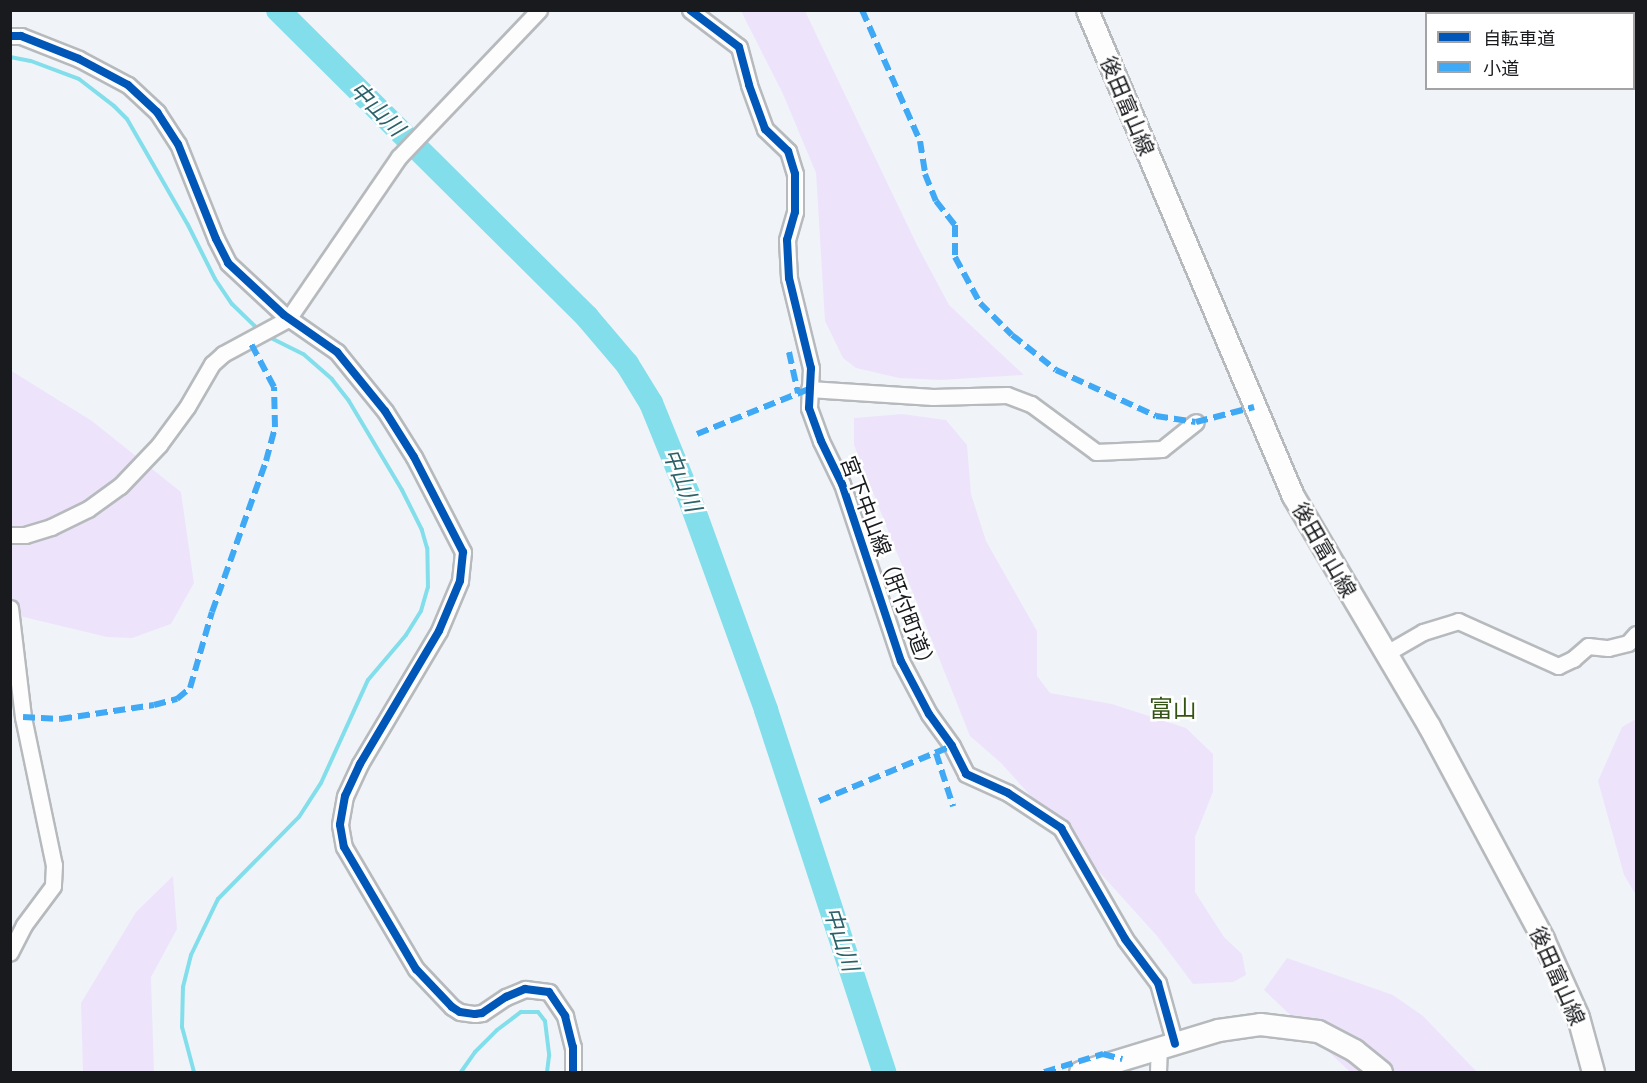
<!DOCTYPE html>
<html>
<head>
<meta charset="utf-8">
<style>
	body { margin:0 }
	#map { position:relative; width:1647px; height:1083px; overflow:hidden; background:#f0f4f8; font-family:"Roboto Condensed","Noto Sans JP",sans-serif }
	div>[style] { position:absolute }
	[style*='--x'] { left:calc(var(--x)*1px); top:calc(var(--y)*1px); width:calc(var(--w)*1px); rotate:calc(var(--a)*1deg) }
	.green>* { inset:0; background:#ede4fb }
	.stream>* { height:4px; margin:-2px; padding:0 2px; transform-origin:2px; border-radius:2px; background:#83deeb }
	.river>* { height:24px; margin:-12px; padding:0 12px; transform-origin:12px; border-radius:12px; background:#83deeb }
	.roads { filter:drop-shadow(2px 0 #b7babd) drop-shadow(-2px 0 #b7babd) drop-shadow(0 2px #b7babd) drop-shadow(0 -2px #b7babd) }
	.street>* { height:15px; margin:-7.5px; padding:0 7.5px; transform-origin:7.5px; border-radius:7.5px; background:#fdfdfe }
	.secondary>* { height:21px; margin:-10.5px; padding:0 10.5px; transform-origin:10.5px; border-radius:10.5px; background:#fdfdfe }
	.quiet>* { height:6px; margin-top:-3px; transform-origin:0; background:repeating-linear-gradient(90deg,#3fa9f5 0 12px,transparent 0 18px) }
	.cycleway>* { height:8px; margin:-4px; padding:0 4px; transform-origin:4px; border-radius:4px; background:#0057b8 }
	span { translate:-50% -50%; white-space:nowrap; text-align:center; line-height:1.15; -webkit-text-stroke:5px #fff; paint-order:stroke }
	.street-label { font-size:21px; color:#181a1d }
	.water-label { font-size:22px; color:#2b6168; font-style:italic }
	.quarter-label { font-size:24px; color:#325311 }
	.frame { position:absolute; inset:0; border:12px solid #181a1d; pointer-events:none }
	.legend { position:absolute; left:1425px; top:12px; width:210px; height:78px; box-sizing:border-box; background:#fff; border:2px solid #a3a3a5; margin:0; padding:8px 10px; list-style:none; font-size:18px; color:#181a1d }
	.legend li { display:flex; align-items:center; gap:12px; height:30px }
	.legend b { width:30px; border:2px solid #a3a3a5 }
</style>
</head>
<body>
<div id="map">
	<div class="green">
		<i style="clip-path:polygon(741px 11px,805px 11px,917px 245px,949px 305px,1024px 375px,941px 380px,899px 378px,856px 368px,843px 358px,825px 321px,816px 173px,783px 94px)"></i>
		<i style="clip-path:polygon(10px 370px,92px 421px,181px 492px,194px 583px,171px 624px,132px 638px,107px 637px,11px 614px)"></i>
		<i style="clip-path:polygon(902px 414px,946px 420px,967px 445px,971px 494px,986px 541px,1037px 631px,1037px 676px,1050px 693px,1112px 704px,1186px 728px,1213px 754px,1213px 792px,1195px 837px,1195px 892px,1224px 937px,1242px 954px,1246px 975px,1233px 982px,1193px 984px,1157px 936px,1001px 763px,970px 736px,854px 445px,854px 418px)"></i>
		<i style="clip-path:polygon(1636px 719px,1636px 895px,1624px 875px,1598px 781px,1622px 727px)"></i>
		<i style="clip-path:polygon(173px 876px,177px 929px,151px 977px,154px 1072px,83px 1072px,81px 1003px,136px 912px)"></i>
		<i style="clip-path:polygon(1287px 958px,1393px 995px,1423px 1016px,1477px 1072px,1350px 1072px,1264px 990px)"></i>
	</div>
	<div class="stream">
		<i style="--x:10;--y:57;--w:21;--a:11"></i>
		<i style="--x:31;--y:61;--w:51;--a:20.6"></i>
		<i style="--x:79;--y:79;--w:44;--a:37.6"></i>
		<i style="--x:114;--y:106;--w:18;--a:45"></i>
		<i style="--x:127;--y:119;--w:122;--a:60.1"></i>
		<i style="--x:188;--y:225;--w:60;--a:63.4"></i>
		<i style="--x:215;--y:279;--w:30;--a:56"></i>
		<i style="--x:232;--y:304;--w:37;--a:44"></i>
		<i style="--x:194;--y:1072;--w:47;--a:-104.9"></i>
		<i style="--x:182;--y:1027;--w:40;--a:-88.6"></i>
		<i style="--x:183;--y:987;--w:33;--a:-76"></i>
		<i style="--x:191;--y:955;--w:62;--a:-64.3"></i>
		<i style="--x:218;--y:899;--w:115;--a:-45.4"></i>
		<i style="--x:299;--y:817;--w:40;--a:-57.1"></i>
		<i style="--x:321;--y:783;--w:113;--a:-65.5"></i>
		<i style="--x:368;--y:680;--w:59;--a:-49.8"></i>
		<i style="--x:406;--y:635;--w:28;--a:-58"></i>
		<i style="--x:421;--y:611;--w:25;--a:-74"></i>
		<i style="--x:428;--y:587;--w:39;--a:-91"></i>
		<i style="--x:427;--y:548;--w:19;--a:-106"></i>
		<i style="--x:422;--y:530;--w:45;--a:-116.6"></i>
		<i style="--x:402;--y:490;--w:104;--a:-120.8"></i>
		<i style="--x:349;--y:401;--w:28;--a:-128"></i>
		<i style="--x:332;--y:379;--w:38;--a:-139"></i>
		<i style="--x:303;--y:354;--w:42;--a:-153.4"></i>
		<i style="--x:461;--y:1072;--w:24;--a:-55"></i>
		<i style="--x:475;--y:1052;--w:31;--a:-45"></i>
		<i style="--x:497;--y:1030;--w:30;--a:-37"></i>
		<i style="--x:521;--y:1012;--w:17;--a:0"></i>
		<i style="--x:538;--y:1012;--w:11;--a:52"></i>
		<i style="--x:545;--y:1021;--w:35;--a:83"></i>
		<i style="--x:549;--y:1056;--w:16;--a:97"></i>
	</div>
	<div class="river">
		<i style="--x:278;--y:10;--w:436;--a:44.8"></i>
		<i style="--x:587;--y:317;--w:62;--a:49.6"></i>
		<i style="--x:627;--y:364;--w:46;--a:58.4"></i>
		<i style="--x:651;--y:403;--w:98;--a:67.9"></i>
		<i style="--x:688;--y:494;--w:230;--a:70.1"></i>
		<i style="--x:766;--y:710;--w:381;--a:71.9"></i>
	</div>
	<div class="roads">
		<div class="street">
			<i style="--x:690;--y:10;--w:61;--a:37.1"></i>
			<i style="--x:739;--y:47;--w:39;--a:75"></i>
			<i style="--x:749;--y:85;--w:47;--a:70"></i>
			<i style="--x:765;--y:129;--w:32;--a:44"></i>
			<i style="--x:788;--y:151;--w:24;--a:73"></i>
			<i style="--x:795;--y:174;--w:38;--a:90"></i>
			<i style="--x:795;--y:212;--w:29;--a:106"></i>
			<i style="--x:787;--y:240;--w:38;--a:87"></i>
			<i style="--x:789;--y:278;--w:93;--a:76.3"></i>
			<i style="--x:811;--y:368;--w:40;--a:92.9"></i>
			<i style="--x:809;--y:408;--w:35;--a:70"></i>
			<i style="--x:821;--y:441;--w:48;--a:64"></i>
			<i style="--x:842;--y:484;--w:187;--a:71.6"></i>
			<i style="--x:901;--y:661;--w:60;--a:62.2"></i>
			<i style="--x:929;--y:714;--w:39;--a:54"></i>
			<i style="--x:952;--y:746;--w:31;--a:63"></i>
			<i style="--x:966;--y:774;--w:46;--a:24.3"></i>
			<i style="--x:1008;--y:793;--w:64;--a:33.4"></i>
			<i style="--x:1061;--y:828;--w:128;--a:60"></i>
			<i style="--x:1125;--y:939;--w:55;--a:53.1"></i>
			<i style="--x:1158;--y:983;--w:63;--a:74.4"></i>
			<i style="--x:10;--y:36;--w:11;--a:0"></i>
			<i style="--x:21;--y:36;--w:62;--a:21.6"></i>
			<i style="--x:79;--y:59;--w:55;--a:28"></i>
			<i style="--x:128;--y:85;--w:40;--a:43"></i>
			<i style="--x:157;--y:112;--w:38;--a:57"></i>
			<i style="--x:178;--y:144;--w:102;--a:68.2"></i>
			<i style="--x:216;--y:239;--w:27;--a:63"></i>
			<i style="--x:228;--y:263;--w:76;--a:42.9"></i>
			<i style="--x:284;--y:315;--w:65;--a:34.9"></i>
			<i style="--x:337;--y:352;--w:76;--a:50.9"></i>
			<i style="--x:385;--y:411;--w:54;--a:57.8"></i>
			<i style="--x:414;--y:457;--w:107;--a:62.7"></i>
			<i style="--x:463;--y:552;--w:29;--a:96"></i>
			<i style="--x:460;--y:581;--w:54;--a:112.8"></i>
			<i style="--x:439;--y:631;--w:155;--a:120.7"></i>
			<i style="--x:360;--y:764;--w:35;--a:115"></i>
			<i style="--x:345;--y:796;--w:29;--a:100"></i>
			<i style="--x:340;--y:825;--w:22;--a:80"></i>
			<i style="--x:344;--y:847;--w:142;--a:59.5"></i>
			<i style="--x:416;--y:969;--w:52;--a:46.5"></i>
			<i style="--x:452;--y:1007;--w:9;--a:32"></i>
			<i style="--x:460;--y:1012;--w:15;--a:8"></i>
			<i style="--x:475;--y:1014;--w:7;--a:-8"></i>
			<i style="--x:482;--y:1013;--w:29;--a:-34"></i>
			<i style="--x:506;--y:997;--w:21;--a:-23"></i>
			<i style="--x:525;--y:989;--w:24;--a:7"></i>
			<i style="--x:549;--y:992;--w:29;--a:56"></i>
			<i style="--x:565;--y:1016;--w:32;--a:76"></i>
			<i style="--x:573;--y:1047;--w:25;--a:90"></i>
			<i style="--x:809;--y:389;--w:124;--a:3.7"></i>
			<i style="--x:933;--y:397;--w:74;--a:-1.5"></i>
			<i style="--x:1007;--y:395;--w:26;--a:21"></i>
			<i style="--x:1031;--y:404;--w:81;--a:36.4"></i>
			<i style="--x:1096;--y:452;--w:66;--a:-2.6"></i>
			<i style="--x:1162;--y:449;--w:43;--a:-38.5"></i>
			<i style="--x:10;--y:535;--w:15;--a:0"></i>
			<i style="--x:25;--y:535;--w:27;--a:-17"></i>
			<i style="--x:51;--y:527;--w:41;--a:-25.9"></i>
			<i style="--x:88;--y:509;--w:39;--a:-36"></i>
			<i style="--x:120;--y:486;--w:57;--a:-46.4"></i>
			<i style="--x:159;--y:445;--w:47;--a:-53.6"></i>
			<i style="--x:187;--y:407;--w:50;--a:-59.8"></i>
			<i style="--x:212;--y:364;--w:15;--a:-42"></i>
			<i style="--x:223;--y:354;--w:74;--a:-28.3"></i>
			<i style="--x:288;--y:319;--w:196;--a:-55.6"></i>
			<i style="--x:399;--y:157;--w:203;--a:-46.4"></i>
			<i style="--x:10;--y:608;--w:110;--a:83.2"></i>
			<i style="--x:23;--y:717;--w:151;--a:78.2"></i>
			<i style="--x:54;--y:865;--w:21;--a:93"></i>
			<i style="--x:53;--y:886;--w:49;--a:126.6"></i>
			<i style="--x:24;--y:925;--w:31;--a:117"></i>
			<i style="--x:1385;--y:654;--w:44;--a:-30.1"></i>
			<i style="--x:1423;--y:632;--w:37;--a:-17"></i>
			<i style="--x:1458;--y:621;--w:110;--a:24.2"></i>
			<i style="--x:1558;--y:666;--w:17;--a:-25"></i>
			<i style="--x:1573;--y:659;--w:20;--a:-41"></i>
			<i style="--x:1588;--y:646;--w:20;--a:6"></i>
			<i style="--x:1608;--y:648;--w:21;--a:-14"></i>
			<i style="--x:1628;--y:643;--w:12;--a:-48"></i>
			<i style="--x:1158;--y:1072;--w:24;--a:-88"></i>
		</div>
		<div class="secondary">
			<i style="--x:1087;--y:10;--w:528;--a:67.03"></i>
			<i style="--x:1293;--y:496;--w:267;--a:59.4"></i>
			<i style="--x:1429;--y:726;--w:242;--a:61.8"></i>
			<i style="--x:1543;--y:939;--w:85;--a:65.8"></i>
			<i style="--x:1578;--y:1017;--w:57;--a:74.7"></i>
			<i style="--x:1080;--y:1072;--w:144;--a:-16.9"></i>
			<i style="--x:1218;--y:1030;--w:42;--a:-8.1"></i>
			<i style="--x:1260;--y:1024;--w:58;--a:6.9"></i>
			<i style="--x:1318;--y:1031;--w:41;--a:27.8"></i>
			<i style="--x:1354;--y:1050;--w:35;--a:39"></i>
		</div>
	</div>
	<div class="quiet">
		<i style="--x:862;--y:10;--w:143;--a:66.1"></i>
		<i style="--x:920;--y:141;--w:33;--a:81"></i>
		<i style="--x:925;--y:174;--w:29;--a:68"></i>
		<i style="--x:936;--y:201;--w:31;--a:52"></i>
		<i style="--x:955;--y:225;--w:32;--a:90"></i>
		<i style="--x:955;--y:257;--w:52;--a:61.5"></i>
		<i style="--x:980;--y:303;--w:45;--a:45"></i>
		<i style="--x:1012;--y:335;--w:56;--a:38.5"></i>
		<i style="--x:1056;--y:370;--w:110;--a:24.7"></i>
		<i style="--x:1156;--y:416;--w:40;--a:8.5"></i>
		<i style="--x:1196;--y:422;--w:60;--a:-14.5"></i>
		<i style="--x:789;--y:352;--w:42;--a:77.6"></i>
		<i style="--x:697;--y:434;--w:121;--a:-21.9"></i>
		<i style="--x:23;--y:717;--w:37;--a:3"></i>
		<i style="--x:60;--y:719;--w:95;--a:-8.5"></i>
		<i style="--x:154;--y:705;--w:24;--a:-15"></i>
		<i style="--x:177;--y:699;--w:17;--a:-40"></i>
		<i style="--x:190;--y:688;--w:79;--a:-73.9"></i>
		<i style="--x:212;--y:612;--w:160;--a:-70.3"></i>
		<i style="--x:266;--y:461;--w:35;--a:-75"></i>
		<i style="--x:275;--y:427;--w:40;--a:-91.4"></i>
		<i style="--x:274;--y:387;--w:53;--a:-118"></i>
		<i style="--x:936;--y:753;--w:56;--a:72.2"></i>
		<i style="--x:819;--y:801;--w:144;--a:-22.5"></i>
		<i style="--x:1044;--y:1072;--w:62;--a:-17"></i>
		<i style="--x:1103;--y:1054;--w:20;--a:15"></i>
	</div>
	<div class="cycleway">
		<i style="--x:690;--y:10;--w:61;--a:37.1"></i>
		<i style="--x:739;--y:47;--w:39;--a:75"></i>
		<i style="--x:749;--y:85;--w:47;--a:70"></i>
		<i style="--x:765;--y:129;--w:32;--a:44"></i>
		<i style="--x:788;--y:151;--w:24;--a:73"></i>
		<i style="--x:795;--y:174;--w:38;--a:90"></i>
		<i style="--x:795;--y:212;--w:29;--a:106"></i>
		<i style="--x:787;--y:240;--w:38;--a:87"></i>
		<i style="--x:789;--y:278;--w:93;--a:76.3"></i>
		<i style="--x:811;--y:368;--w:40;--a:92.9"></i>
		<i style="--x:809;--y:408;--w:35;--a:70"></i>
		<i style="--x:821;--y:441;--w:48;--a:64"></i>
		<i style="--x:842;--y:484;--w:187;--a:71.6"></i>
		<i style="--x:901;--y:661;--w:60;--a:62.2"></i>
		<i style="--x:929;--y:714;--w:39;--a:54"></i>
		<i style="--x:952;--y:746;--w:31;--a:63"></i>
		<i style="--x:966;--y:774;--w:46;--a:24.3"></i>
		<i style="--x:1008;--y:793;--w:64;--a:33.4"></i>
		<i style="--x:1061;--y:828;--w:128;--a:60"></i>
		<i style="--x:1125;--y:939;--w:55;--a:53.1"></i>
		<i style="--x:1158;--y:983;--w:63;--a:74.4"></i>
		<i style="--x:10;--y:36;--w:11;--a:0"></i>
		<i style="--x:21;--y:36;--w:62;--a:21.6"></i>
		<i style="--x:79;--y:59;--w:55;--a:28"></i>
		<i style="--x:128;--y:85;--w:40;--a:43"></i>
		<i style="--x:157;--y:112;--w:38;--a:57"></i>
		<i style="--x:178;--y:144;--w:102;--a:68.2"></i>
		<i style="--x:216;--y:239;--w:27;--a:63"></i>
		<i style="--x:228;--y:263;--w:76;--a:42.9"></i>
		<i style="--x:284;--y:315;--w:65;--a:34.9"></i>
		<i style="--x:337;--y:352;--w:76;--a:50.9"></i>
		<i style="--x:385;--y:411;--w:54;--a:57.8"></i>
		<i style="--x:414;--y:457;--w:107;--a:62.7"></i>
		<i style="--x:463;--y:552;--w:29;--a:96"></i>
		<i style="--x:460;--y:581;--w:54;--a:112.8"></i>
		<i style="--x:439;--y:631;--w:155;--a:120.7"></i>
		<i style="--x:360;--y:764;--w:35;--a:115"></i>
		<i style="--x:345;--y:796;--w:29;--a:100"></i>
		<i style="--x:340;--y:825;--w:22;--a:80"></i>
		<i style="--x:344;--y:847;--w:142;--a:59.5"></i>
		<i style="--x:416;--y:969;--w:52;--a:46.5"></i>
		<i style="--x:452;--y:1007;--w:9;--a:32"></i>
		<i style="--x:460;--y:1012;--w:15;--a:8"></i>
		<i style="--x:475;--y:1014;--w:7;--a:-8"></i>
		<i style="--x:482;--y:1013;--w:29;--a:-34"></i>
		<i style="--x:506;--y:997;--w:21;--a:-23"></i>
		<i style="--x:525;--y:989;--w:24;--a:7"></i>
		<i style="--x:549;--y:992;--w:29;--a:56"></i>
		<i style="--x:565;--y:1016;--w:32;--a:76"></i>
		<i style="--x:573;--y:1047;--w:25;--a:90"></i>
	</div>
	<div class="street-label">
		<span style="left:1127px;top:106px;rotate:67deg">後田富山線</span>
		<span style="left:1324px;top:550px;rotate:60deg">後田富山線</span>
		<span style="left:888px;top:565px;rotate:69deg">宮下中山線（肝付町道）</span>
		<span style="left:1557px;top:976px;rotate:66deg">後田富山線</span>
	</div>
	<div class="water-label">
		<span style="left:377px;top:109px;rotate:45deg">中山川</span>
		<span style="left:682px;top:480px;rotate:68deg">中山川</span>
		<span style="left:841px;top:939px;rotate:72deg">中山川</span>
	</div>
	<div class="quarter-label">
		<span style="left:1173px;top:710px">富山</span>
	</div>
	<div class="frame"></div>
	<ul class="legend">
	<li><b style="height:8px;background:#0057b8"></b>自転車道</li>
	<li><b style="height:8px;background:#3fa9f5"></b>小道</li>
	</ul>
</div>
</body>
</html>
